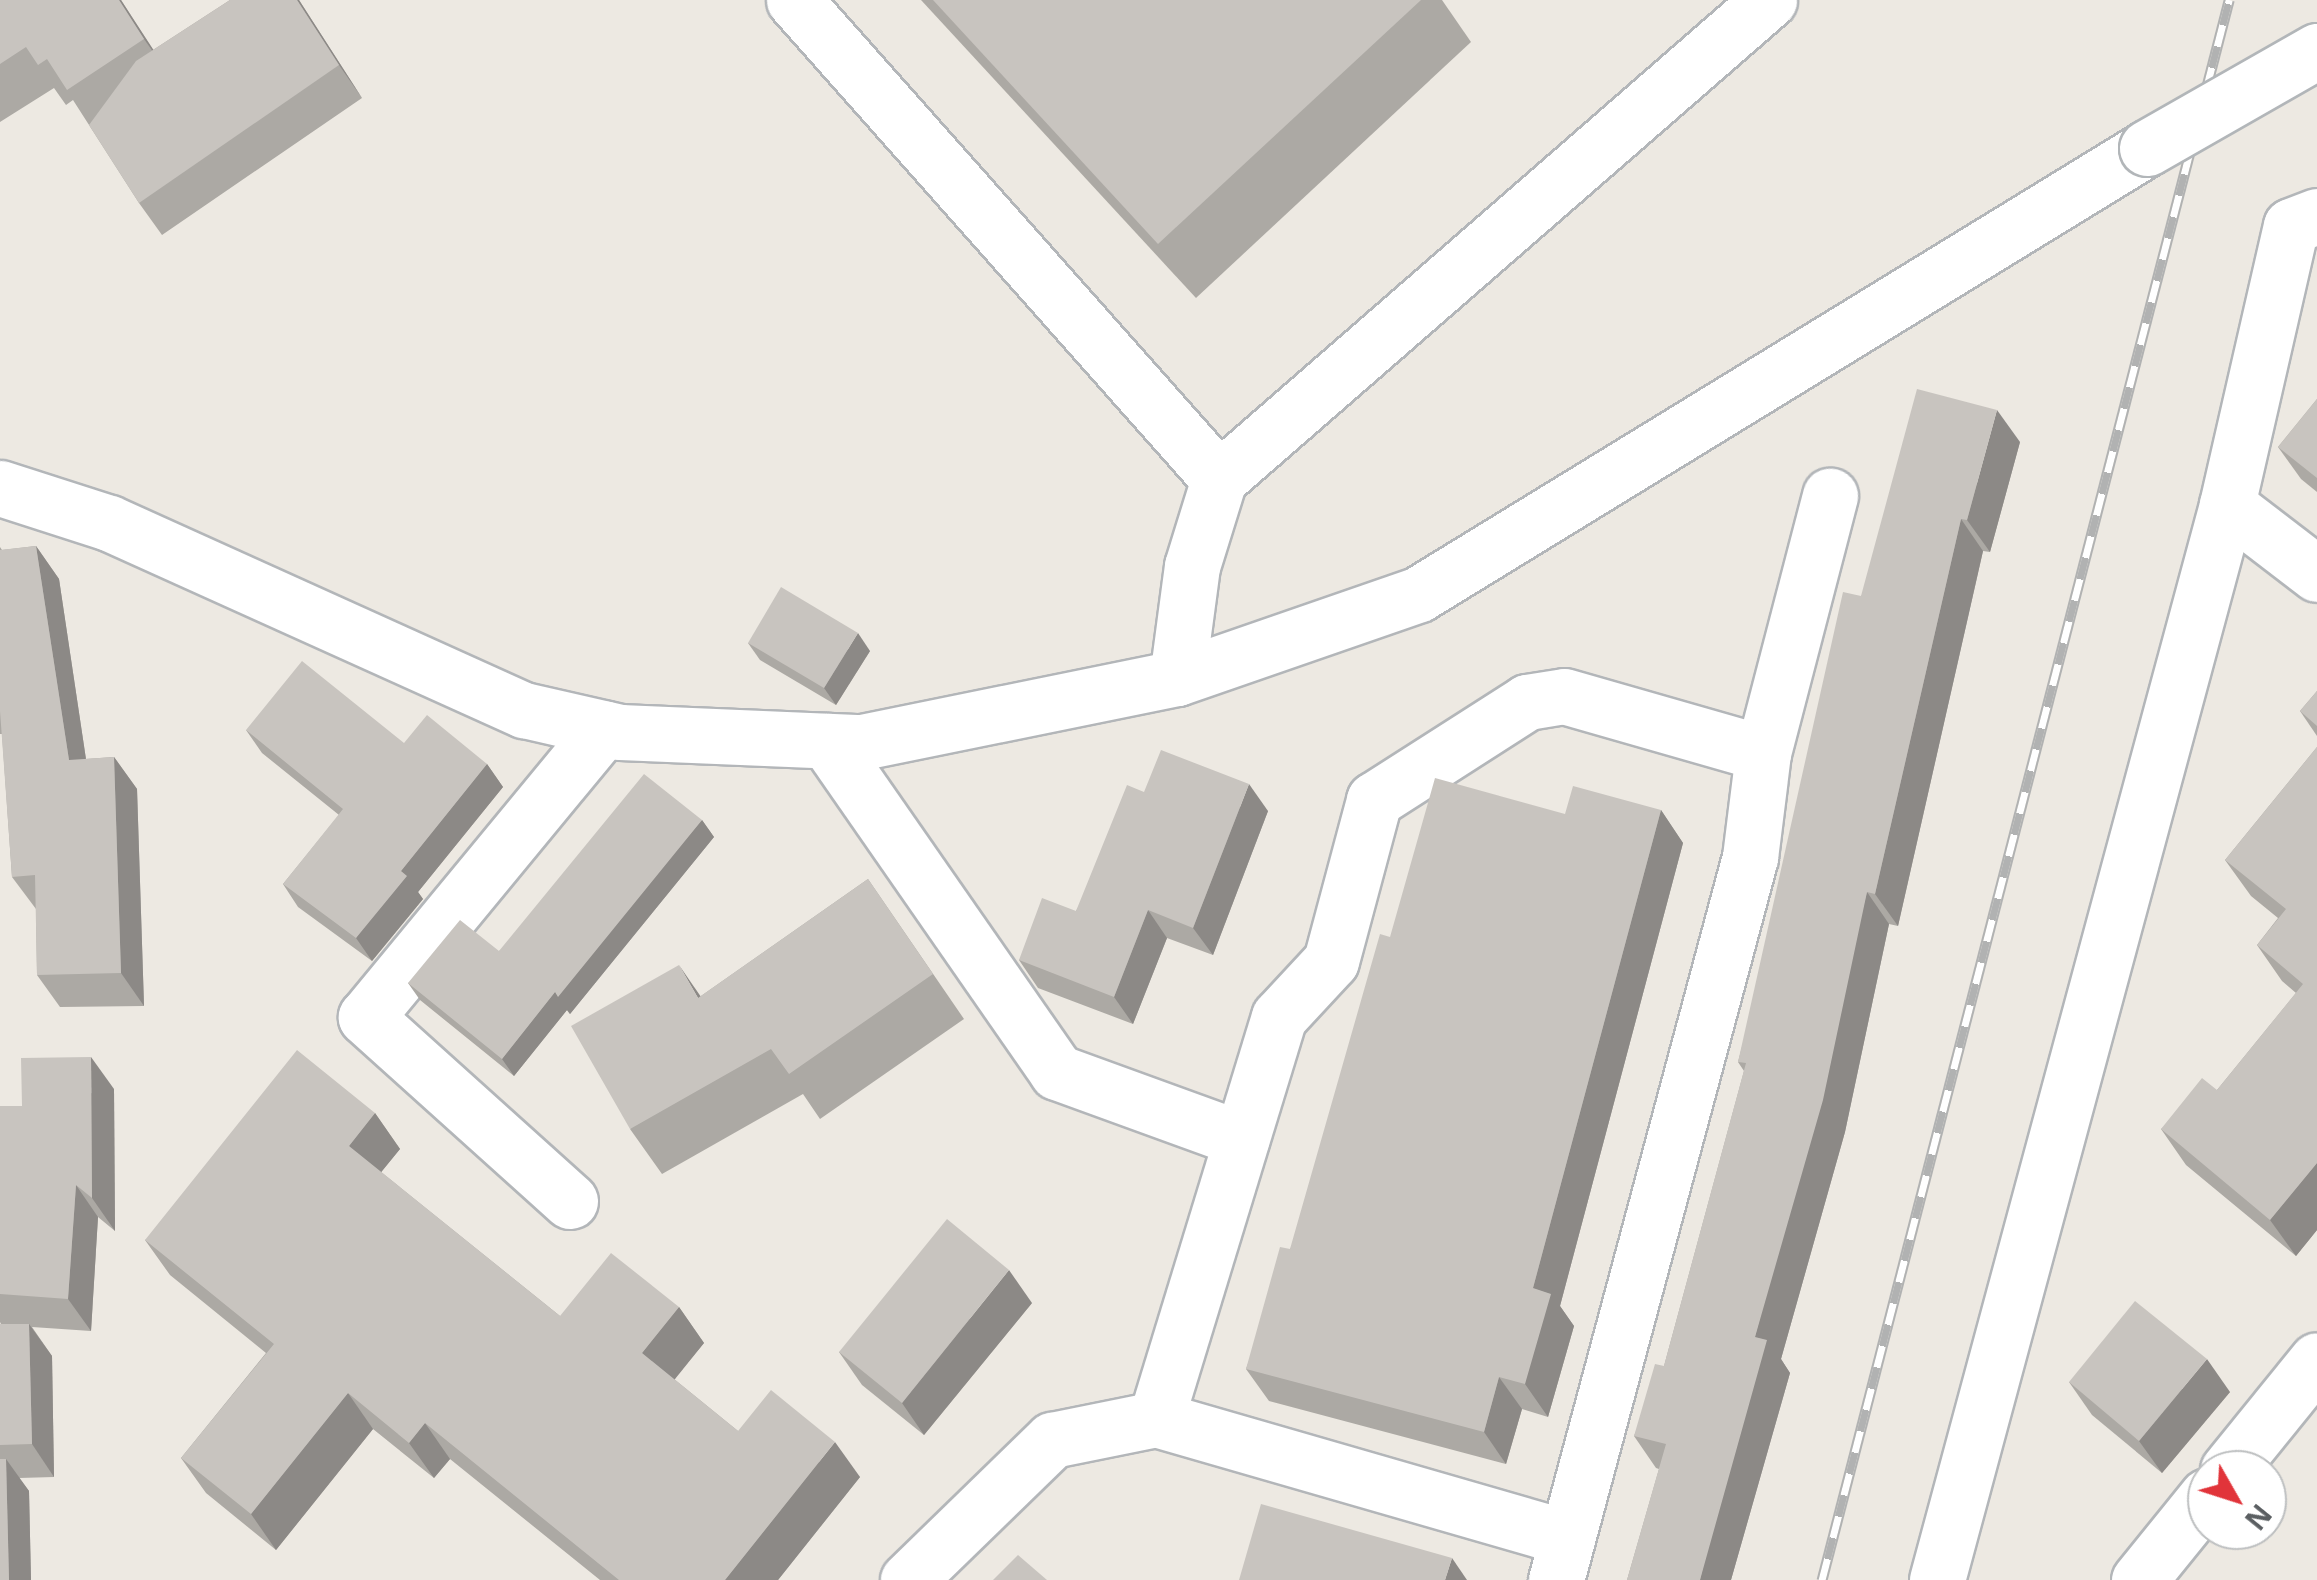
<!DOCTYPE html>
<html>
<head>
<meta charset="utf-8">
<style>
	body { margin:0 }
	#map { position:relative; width:2317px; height:1580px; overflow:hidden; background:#ede9e2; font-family:"Noto Sans",sans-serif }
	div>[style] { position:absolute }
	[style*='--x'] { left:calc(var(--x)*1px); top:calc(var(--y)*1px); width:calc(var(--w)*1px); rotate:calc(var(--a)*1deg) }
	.roads { filter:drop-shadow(2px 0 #b3b6b9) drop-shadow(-2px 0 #b3b6b9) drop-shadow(0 2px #b3b6b9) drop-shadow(0 -2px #b3b6b9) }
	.street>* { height:55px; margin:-27.5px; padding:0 27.5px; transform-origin:27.5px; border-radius:27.5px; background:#fff }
	.secondary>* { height:55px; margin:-27.5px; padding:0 27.5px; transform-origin:27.5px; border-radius:27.5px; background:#fff }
	.rail>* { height:11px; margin-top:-5.5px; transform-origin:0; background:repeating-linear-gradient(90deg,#fff 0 22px,#b1b2b2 0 44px); box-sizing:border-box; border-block:2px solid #b1b2b2 }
	.bridges { filter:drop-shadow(2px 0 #b2b6b9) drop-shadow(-2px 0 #b2b6b9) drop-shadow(0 2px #b2b6b9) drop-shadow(0 -2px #b2b6b9) }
	.secondary-bridge>* { height:55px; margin:-27.5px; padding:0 27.5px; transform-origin:27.5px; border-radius:27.5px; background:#fff }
	.wall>* { inset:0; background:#aca9a4 }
	.shaded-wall>* { inset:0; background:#8c8986 }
	.building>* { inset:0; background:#c8c4bf }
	span { translate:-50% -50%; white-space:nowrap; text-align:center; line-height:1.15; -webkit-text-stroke:10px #fff; paint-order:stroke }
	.north { position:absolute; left:2187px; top:1450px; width:100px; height:100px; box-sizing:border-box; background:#fff; border:2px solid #bdbfc0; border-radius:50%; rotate:129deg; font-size:28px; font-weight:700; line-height:40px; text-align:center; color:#5b5f62 }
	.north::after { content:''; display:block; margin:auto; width:35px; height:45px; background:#e1343a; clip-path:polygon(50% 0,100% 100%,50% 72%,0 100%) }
</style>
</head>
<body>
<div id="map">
	<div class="roads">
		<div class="street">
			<i style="--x:794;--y:0;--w:640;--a:48.42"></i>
			<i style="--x:0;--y:488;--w:114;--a:17.8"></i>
			<i style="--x:109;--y:523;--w:455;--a:24.3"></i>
			<i style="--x:524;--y:710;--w:98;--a:12.9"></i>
			<i style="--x:620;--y:732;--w:242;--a:2.4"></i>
			<i style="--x:862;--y:742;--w:321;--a:-11.5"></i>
			<i style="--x:2227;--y:505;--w:113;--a:37.5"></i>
			<i style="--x:827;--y:741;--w:403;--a:55.2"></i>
			<i style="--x:1057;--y:1072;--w:196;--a:20"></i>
			<i style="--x:1763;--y:753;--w:266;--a:-75.4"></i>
			<i style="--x:570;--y:1201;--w:275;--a:-138"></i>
			<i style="--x:366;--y:1017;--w:374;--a:-50.5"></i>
			<i style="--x:1156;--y:1419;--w:420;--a:-73"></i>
			<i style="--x:1279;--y:1017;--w:76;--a:-47.1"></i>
			<i style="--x:1331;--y:961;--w:167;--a:-75"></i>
			<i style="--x:1374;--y:800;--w:182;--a:-32.6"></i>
			<i style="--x:1527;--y:702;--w:37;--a:-9"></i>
			<i style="--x:1564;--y:696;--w:207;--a:16"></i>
			<i style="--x:1763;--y:753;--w:105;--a:97.1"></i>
			<i style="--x:1750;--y:857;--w:749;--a:105.02"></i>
			<i style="--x:2228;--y:1470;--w:141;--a:-51"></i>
			<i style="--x:908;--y:1580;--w:201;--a:-44.2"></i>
			<i style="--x:1052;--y:1440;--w:106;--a:-11.4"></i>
			<i style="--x:1156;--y:1419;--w:428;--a:16.1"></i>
			<i style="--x:1937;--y:1580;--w:1113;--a:-74.9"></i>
			<i style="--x:2227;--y:505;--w:286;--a:-77.1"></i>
			<i style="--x:2291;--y:226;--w:28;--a:-21"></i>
			<i style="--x:2139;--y:1580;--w:108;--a:-51"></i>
		</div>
		<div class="secondary">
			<i style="--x:1769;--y:0;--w:729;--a:138.95"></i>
			<i style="--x:1219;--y:479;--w:91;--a:107.2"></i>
			<i style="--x:1192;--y:566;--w:113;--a:97.6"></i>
			<i style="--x:1177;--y:678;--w:256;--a:-19.1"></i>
			<i style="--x:1419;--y:594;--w:854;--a:-31.49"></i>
		</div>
	</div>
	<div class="rail">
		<i style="--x:1822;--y:1580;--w:1632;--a:-75.55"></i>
	</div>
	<div class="bridges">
		<div class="secondary-bridge">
			<i style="--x:2147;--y:148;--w:196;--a:-29.7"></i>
		</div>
	</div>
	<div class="wall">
		<i style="clip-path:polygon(0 0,121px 0,153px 50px,230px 0,299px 0,362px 98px,162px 235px,139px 203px,73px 100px,66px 105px,54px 88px,0 122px)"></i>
		<i style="clip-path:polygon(921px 0,1442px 0,1471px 42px,1196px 298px)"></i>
		<i style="clip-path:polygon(2317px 399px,2317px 492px,2301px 479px,2278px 447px)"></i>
		<i style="clip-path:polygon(2020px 442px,1990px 552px,1983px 551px,1898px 926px,1889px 924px,1845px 1132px,1781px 1359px,1790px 1373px,1731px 1580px,1627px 1580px,1659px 1469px,1656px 1468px,1634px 1436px,1664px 1366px,1744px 1071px,1738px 1062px,1861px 596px)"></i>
		<i style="clip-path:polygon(36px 546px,59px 579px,86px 759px,114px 757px,137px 789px,144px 1006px,60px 1007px,37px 975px,36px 909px,12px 877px,2px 734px,0 734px,0 547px,2px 550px)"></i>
		<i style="clip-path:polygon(748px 643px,870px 651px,836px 705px,760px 660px)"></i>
		<i style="clip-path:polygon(2317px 691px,2317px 736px,2300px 711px)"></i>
		<i style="clip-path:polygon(246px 730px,404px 743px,487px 764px,503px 787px,418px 892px,423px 899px,372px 961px,298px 907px,283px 884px,339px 815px,262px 753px)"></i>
		<i style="clip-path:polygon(2317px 747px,2317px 1230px,2296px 1256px,2186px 1165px,2161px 1129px,2217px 1090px,2296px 993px,2282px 981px,2257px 945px,2278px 918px,2251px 896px,2225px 860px)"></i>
		<i style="clip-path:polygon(1144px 792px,1268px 811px,1213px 955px,1167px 938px,1133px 1024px,1038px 988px,1019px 960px,1076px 911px)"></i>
		<i style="clip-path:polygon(1661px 810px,1683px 843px,1560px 1306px,1574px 1326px,1548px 1417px,1522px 1409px,1506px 1464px,1269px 1401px,1246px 1369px,1290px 1249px,1565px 814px)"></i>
		<i style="clip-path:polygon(702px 820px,714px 837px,570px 1014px,567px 1010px,514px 1076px,420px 1000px,408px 983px,499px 951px)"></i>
		<i style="clip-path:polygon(868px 879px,964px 1019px,820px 1119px,803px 1094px,662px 1174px,630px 1129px,701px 996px)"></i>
		<i style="clip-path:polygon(114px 1089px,115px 1231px,98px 1217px,91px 1331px,32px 1327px,52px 1356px,54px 1477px,19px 1478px,29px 1491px,31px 1580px,0 1580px,0 1324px,1px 1324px,0 1322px,0 1106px,22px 1106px)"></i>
		<i style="clip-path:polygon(375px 1113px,400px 1149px,381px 1172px,560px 1316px,679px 1307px,704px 1343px,674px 1379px,738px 1431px,860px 1477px,778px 1580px,600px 1580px,450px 1459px,434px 1478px,373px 1429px,276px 1550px,206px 1493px,181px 1458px,266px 1353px,170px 1275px,145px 1240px)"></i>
		<i style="clip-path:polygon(1032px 1303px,924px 1435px,862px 1385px,839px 1352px)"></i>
		<i style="clip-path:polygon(2069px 1382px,2230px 1392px,2162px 1473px,2092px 1415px)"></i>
	</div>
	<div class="shaded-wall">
		<i style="clip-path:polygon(119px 0,121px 0,173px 80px,144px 39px)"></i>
		<i style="clip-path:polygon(297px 0,299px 0,362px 98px,339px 65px)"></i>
		<i style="clip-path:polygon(1997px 410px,2020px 442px,1990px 552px,1967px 520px)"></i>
		<i style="clip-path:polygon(1961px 519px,1983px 551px,1898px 926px,1875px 894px)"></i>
		<i style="clip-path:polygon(36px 546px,59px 579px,91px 793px,69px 760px)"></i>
		<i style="clip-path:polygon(858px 633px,870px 651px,836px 705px,824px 688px)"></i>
		<i style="clip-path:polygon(114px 757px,137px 789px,144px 1006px,121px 973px)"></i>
		<i style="clip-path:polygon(487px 764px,503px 787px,418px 892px,423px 899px,372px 961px,356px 938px,401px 871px)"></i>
		<i style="clip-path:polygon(1249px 784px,1268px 811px,1213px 955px,1193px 928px)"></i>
		<i style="clip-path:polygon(1661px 810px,1683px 843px,1560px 1306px,1574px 1326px,1548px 1417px,1525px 1384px,1533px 1288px)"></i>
		<i style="clip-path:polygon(702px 820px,714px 837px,570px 1014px,567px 1010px,514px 1076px,502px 1059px,555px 992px)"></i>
		<i style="clip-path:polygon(1867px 892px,1889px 924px,1845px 1132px,1781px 1359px,1790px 1373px,1731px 1580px,1700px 1580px,1755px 1337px)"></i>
		<i style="clip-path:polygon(1148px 910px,1167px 938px,1133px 1024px,1114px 997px)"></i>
		<i style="clip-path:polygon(679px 965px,710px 1010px,698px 998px)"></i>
		<i style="clip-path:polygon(91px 1057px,114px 1089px,115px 1231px,92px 1198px)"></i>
		<i style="clip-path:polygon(375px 1113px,400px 1149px,374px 1181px,349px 1146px)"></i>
		<i style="clip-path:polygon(2317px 1163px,2317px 1230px,2296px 1256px,2270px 1220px)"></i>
		<i style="clip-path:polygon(76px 1185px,98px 1217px,91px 1331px,68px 1299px)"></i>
		<i style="clip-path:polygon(1009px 1270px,1032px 1303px,924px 1435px,902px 1403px)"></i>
		<i style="clip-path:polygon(679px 1307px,704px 1343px,667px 1389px,642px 1353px)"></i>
		<i style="clip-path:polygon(29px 1324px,52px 1356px,54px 1477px,32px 1444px)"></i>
		<i style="clip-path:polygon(2207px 1359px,2230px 1392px,2162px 1473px,2139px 1441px)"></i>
		<i style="clip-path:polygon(1499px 1377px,1522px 1409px,1506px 1464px,1484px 1432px)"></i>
		<i style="clip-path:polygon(348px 1393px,373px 1429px,276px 1550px,251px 1514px)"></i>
		<i style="clip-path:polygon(425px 1423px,450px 1459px,434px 1478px,409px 1443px)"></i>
		<i style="clip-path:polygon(835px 1442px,860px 1477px,778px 1580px,725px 1580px)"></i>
		<i style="clip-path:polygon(6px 1459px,29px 1491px,31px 1580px,9px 1580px)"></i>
		<i style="clip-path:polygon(1452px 1558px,1467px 1580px,1445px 1580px)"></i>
	</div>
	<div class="building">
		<i style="clip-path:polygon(0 0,119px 0,144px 39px,67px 90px,47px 59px,38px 65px,26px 47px,0 64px)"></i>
		<i style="clip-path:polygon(230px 0,297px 0,339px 65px,139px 203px,89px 125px,136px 61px)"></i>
		<i style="clip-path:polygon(933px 0,1421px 0,1158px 244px)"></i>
		<i style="clip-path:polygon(1917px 389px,1997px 410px,1967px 520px,1961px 519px,1875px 894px,1867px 892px,1823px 1100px,1755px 1337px,1767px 1340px,1700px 1580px,1627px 1580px,1666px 1444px,1634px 1436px,1655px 1364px,1664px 1366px,1746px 1063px,1738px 1062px,1843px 592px,1861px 596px)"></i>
		<i style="clip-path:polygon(2317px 399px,2317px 478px,2278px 447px)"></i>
		<i style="clip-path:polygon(36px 546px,69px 760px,114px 757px,121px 973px,37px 975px,35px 875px,12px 877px,0 711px,0 550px)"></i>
		<i style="clip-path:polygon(781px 587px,858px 633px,824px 688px,748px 643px)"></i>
		<i style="clip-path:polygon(302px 661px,404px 743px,427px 715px,487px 764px,401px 871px,407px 876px,356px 938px,283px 884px,343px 809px,246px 730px)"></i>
		<i style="clip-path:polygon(2317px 691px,2317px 726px,2300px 711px)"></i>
		<i style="clip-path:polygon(2317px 747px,2317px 1163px,2270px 1220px,2161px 1129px,2202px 1078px,2217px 1090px,2303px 984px,2257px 945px,2286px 909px,2225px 860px)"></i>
		<i style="clip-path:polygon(1161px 750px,1249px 784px,1193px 928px,1148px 910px,1114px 997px,1019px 960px,1042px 898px,1076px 911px,1127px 785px,1144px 792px)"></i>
		<i style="clip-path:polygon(644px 774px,702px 820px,558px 997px,555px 992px,502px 1059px,408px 983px,460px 920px,499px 951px)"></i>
		<i style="clip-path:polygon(1435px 778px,1565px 814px,1573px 786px,1661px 810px,1533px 1288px,1551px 1294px,1525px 1384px,1499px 1377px,1484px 1432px,1246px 1369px,1280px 1247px,1290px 1249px,1380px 934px,1390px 937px)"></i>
		<i style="clip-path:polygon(868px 879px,933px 974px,789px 1074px,771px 1049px,630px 1129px,571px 1026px,679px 965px,698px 998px)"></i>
		<i style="clip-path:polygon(297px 1050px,375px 1113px,349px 1146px,560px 1316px,611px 1253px,679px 1307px,642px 1353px,738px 1431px,771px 1390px,835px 1442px,725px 1580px,619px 1580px,425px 1423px,409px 1443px,348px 1393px,251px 1514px,181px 1458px,274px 1344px,145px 1240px)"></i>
		<i style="clip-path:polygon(91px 1057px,92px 1198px,76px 1185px,68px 1299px,0 1294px,0 1106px,22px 1106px,21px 1058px)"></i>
		<i style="clip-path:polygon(947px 1219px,1009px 1270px,902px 1403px,839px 1352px)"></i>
		<i style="clip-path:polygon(2135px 1301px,2207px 1359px,2139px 1441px,2069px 1382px)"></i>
		<i style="clip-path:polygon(0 1324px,29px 1324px,32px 1444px,0 1445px)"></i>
		<i style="clip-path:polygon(0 1459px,6px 1459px,9px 1580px,0 1580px)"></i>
		<i style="clip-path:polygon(1261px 1504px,1452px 1558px,1445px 1580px,1239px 1580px)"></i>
		<i style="clip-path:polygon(1018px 1555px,1047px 1580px,993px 1580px)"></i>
	</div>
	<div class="north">N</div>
</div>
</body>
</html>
